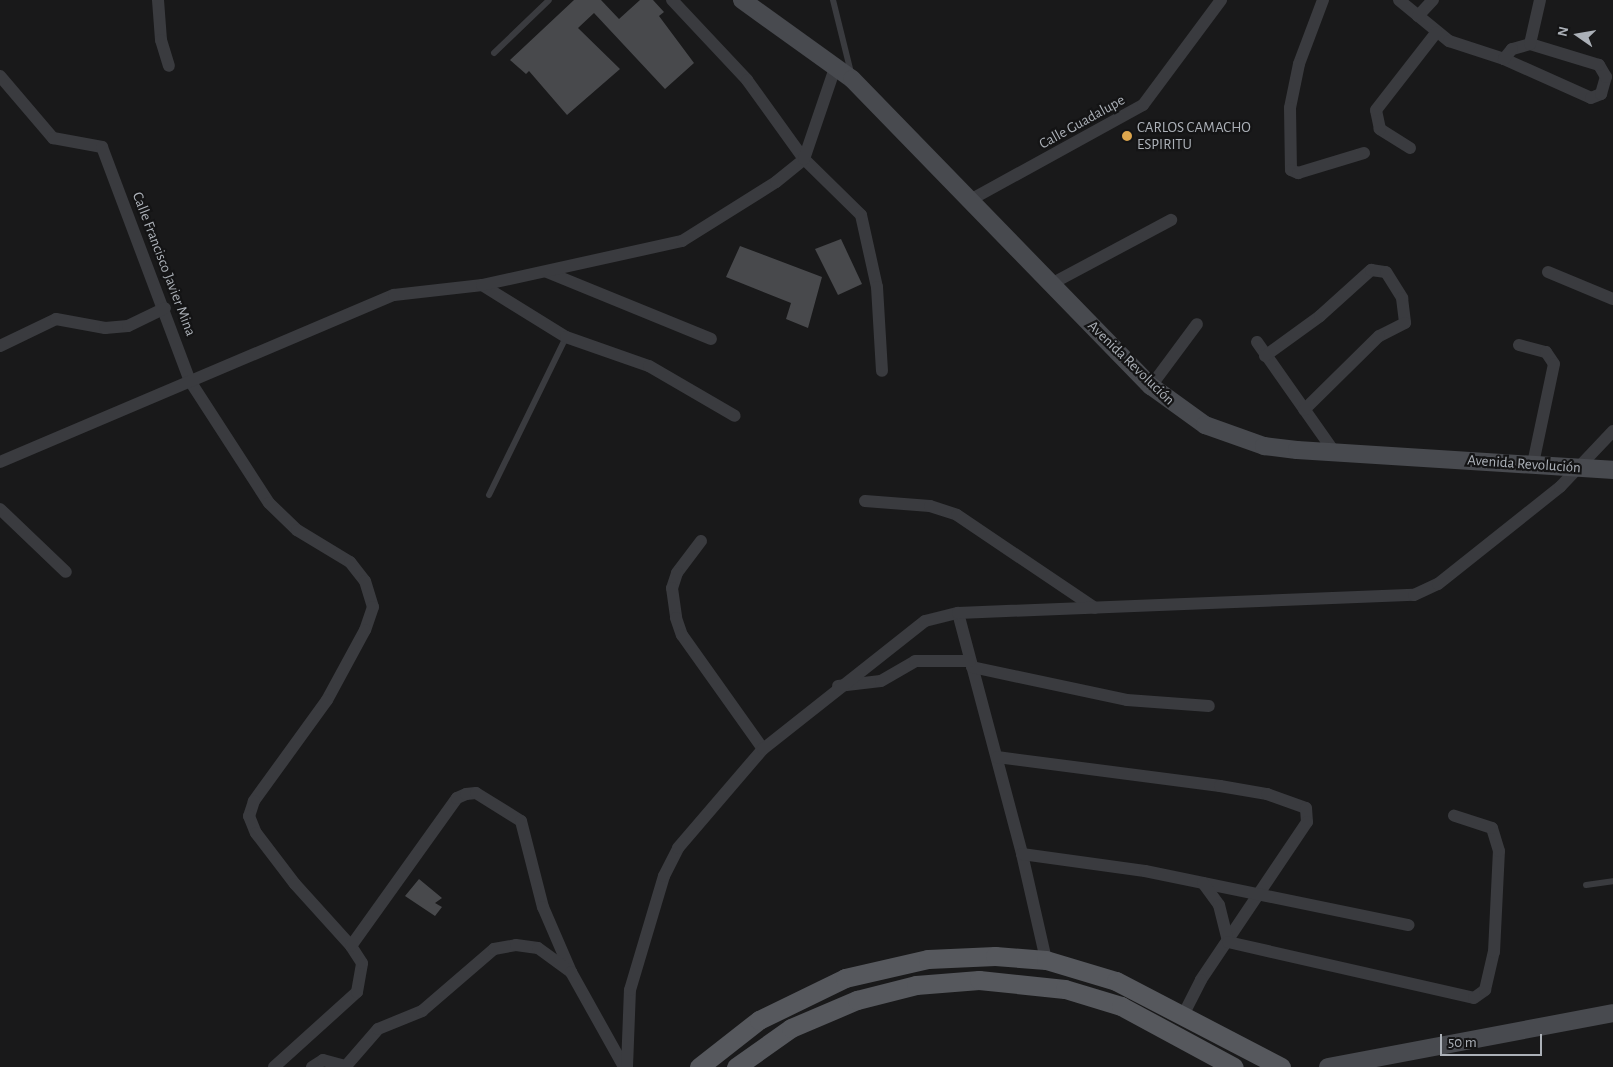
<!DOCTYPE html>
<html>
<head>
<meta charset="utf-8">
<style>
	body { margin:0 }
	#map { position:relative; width:1613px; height:1067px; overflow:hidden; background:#19191a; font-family:"Alegreya Sans",sans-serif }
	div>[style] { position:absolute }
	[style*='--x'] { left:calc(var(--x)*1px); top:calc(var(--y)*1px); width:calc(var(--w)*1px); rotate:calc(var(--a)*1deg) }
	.building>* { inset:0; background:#48494c }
	.lane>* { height:6px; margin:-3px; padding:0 3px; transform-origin:3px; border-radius:3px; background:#3a3b3f }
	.street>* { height:12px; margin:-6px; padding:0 6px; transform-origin:6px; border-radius:6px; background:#3a3b3f }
	.secondary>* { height:18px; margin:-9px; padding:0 9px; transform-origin:9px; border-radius:9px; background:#484a4f }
	.primary>* { height:19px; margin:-9.5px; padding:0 9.5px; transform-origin:9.5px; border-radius:9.5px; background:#56585d }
	.dots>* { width:14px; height:14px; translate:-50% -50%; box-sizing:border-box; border:2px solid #141415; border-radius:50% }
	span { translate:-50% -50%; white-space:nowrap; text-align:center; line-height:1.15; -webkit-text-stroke:4.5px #141415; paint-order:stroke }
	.street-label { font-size:15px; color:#acb1b8 }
	.poi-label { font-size:15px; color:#acb1b8 }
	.left { translate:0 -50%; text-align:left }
	.north { position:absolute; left:1553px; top:10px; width:50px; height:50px; -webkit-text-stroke:4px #141415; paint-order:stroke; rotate:283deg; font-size:14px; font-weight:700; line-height:20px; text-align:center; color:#acb1b8 }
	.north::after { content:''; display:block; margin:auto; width:18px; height:22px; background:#acb1b8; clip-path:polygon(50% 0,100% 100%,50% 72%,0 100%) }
	.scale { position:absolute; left:1440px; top:1034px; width:102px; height:22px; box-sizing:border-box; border:2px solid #acb1b8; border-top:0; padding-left:6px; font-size:15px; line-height:18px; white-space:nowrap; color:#acb1b8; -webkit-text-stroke:4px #141415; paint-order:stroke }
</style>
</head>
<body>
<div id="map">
	<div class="building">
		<i style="clip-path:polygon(574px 0,601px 0,619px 19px,640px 0,653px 0,664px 12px,659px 16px,694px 63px,665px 89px,594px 13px,578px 28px,620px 69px,567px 115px,529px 71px,526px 74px,510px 60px)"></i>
		<i style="clip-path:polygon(841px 239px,862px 284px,838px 295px,815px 249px)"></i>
		<i style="clip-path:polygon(740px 246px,822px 277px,808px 328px,786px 319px,791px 303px,726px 277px)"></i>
		<i style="clip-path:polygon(419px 879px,442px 898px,435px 903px,442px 907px,435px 916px,405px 896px)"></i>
	</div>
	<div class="lane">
		<i style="--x:833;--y:0;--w:75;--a:76.1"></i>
		<i style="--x:494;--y:53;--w:76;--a:-43.9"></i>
		<i style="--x:489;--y:495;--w:176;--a:-64"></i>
		<i style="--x:1586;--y:885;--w:27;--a:-8"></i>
	</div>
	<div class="street">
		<i style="--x:158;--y:0;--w:40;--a:85.7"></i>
		<i style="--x:161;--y:40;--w:27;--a:73"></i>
		<i style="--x:672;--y:0;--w:110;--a:46.8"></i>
		<i style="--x:747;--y:80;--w:97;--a:54.2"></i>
		<i style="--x:804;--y:159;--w:80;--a:44.5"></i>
		<i style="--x:861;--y:215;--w:74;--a:77.5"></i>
		<i style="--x:877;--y:287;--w:84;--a:86.6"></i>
		<i style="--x:1323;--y:0;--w:68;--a:110.6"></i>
		<i style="--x:1299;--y:64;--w:45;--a:101.6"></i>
		<i style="--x:1290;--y:108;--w:62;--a:89.1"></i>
		<i style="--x:1291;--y:170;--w:8;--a:23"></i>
		<i style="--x:1298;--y:173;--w:69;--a:-16.9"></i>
		<i style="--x:1399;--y:0;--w:65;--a:39.4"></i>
		<i style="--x:1449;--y:41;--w:58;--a:18.1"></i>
		<i style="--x:1504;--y:59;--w:95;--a:24.1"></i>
		<i style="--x:1591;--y:98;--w:11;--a:-22"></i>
		<i style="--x:1601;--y:94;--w:18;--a:-74"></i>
		<i style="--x:1606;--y:77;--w:14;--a:-120"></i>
		<i style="--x:1599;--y:65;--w:72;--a:-163.1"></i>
		<i style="--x:1530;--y:44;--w:19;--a:164"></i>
		<i style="--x:1512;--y:49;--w:13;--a:129"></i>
		<i style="--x:1418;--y:16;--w:22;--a:-47"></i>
		<i style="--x:1530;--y:44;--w:45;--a:-77.2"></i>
		<i style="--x:0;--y:76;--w:82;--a:49.5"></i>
		<i style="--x:53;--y:138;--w:50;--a:10.4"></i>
		<i style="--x:102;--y:147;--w:250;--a:69.4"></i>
		<i style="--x:190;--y:381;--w:145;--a:57.1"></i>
		<i style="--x:269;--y:503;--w:39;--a:44"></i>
		<i style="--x:297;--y:530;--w:62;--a:31.1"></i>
		<i style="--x:350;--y:562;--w:24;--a:52"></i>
		<i style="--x:365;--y:581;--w:27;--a:73"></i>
		<i style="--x:373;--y:607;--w:24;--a:109"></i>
		<i style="--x:365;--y:630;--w:80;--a:118.5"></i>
		<i style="--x:327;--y:700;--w:125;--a:125.9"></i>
		<i style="--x:254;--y:801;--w:16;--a:108"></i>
		<i style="--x:249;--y:816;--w:18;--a:68"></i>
		<i style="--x:256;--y:833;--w:64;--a:52.6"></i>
		<i style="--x:295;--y:884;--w:84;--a:47.9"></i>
		<i style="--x:1410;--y:148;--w:36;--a:-148"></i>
		<i style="--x:1380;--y:129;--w:19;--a:-102"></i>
		<i style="--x:1376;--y:110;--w:98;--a:-52.1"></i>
		<i style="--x:972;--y:199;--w:195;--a:-28.8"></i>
		<i style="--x:1143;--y:105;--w:131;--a:-53.4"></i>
		<i style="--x:547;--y:272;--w:177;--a:22.2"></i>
		<i style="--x:1548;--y:272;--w:70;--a:22.6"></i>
		<i style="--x:1053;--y:283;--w:134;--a:-28.1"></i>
		<i style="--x:482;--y:285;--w:99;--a:31.8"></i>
		<i style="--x:566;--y:337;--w:88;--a:19.3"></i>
		<i style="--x:649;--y:366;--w:99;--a:30.2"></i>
		<i style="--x:1257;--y:342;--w:136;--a:54.9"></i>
		<i style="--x:1519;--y:345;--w:28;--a:15"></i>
		<i style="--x:1546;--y:352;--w:14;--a:56"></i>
		<i style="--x:1554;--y:364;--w:102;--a:101.9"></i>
		<i style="--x:0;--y:346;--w:62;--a:-25.7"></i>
		<i style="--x:56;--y:319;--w:50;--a:10.4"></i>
		<i style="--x:105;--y:328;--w:23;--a:-5"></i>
		<i style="--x:128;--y:326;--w:41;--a:-25.9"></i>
		<i style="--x:1265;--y:356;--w:68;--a:-36"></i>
		<i style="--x:1320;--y:316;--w:69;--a:-42"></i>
		<i style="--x:1371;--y:270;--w:15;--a:8"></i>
		<i style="--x:1386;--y:272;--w:31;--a:58"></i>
		<i style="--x:1402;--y:298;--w:25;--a:83"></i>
		<i style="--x:1405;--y:323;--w:29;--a:153"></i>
		<i style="--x:1379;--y:336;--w:105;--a:135.4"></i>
		<i style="--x:1151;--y:386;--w:77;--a:-53.4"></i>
		<i style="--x:0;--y:462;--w:428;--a:-23"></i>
		<i style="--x:394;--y:295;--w:89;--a:-6.5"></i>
		<i style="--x:482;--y:285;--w:205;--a:-12.4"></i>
		<i style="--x:682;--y:241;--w:111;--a:-32.1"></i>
		<i style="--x:776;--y:182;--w:36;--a:-39"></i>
		<i style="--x:804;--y:159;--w:96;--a:-71.2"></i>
		<i style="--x:865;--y:501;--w:65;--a:4.4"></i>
		<i style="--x:930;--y:506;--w:28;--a:18"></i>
		<i style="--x:957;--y:515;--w:166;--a:34"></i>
		<i style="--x:0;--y:509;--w:91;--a:43.7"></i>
		<i style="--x:701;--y:541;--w:40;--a:127"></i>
		<i style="--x:677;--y:573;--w:16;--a:108"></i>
		<i style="--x:672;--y:588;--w:30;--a:82"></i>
		<i style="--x:676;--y:618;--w:18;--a:71"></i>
		<i style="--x:682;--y:635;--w:140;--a:54.6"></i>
		<i style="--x:958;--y:613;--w:249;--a:75.1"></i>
		<i style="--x:1022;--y:854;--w:109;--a:77.2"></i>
		<i style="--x:972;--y:667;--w:158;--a:12"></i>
		<i style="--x:1127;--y:700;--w:82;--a:4.2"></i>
		<i style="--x:838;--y:686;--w:43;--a:-6.6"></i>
		<i style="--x:881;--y:681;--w:39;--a:-30"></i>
		<i style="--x:915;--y:661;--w:55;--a:0"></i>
		<i style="--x:997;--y:757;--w:225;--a:7.4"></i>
		<i style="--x:1220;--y:786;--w:48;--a:9.7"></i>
		<i style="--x:1267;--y:794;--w:41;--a:19.7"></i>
		<i style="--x:1306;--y:808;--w:14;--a:86"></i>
		<i style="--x:1307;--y:822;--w:190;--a:123.9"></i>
		<i style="--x:1201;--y:980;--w:38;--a:117"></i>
		<i style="--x:1022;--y:854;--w:124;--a:7.9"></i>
		<i style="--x:1145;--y:871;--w:269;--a:11.6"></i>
		<i style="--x:1203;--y:883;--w:27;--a:54"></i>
		<i style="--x:1219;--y:905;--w:38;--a:76"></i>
		<i style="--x:1228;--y:942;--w:252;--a:12.8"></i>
		<i style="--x:1474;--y:998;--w:14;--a:-36"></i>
		<i style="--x:1485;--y:990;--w:39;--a:-77"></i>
		<i style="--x:1494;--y:952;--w:101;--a:-87.2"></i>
		<i style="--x:1499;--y:851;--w:24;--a:-107"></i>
		<i style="--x:1492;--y:828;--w:40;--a:-162"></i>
		<i style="--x:274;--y:1067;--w:112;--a:-42.1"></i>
		<i style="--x:357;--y:992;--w:29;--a:-80"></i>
		<i style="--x:362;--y:963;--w:20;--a:-123"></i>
		<i style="--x:351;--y:946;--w:182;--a:-54.4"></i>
		<i style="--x:457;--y:798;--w:10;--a:-24"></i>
		<i style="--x:466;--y:794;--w:10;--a:-6"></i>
		<i style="--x:476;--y:793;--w:53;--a:31.9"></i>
		<i style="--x:521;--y:821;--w:89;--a:75.7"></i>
		<i style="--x:543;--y:907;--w:71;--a:66.7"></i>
		<i style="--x:312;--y:1067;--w:13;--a:-32"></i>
		<i style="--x:323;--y:1060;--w:24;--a:15"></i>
		<i style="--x:346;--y:1066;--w:49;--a:-49.1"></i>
		<i style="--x:378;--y:1029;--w:48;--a:-22.2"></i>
		<i style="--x:422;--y:1011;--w:95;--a:-40.7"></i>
		<i style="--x:494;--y:949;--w:22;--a:-10"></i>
		<i style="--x:516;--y:945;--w:22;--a:8"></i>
		<i style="--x:538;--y:948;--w:41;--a:36"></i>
		<i style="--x:571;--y:972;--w:109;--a:60.8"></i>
		<i style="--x:627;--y:1067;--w:77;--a:-87.8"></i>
		<i style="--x:630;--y:990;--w:119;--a:-73.4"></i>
		<i style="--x:664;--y:876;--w:31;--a:-63"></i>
		<i style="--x:678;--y:848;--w:130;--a:-49.4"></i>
		<i style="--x:763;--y:749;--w:206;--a:-38.3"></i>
		<i style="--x:925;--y:621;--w:34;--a:-14"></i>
		<i style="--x:958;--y:613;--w:456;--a:-2.3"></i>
		<i style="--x:1414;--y:595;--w:26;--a:-25"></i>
		<i style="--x:1438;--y:584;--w:156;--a:-38.5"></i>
		<i style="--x:1560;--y:487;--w:77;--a:-46.6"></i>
	</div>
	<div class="secondary">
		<i style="--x:742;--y:0;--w:135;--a:35.7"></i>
		<i style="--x:852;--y:79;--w:429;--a:45.8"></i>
		<i style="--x:1151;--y:386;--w:67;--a:35.8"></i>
		<i style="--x:1205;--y:425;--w:63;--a:19.6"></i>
		<i style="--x:1264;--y:446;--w:33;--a:7"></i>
		<i style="--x:1297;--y:450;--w:317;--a:3.6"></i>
		<i style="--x:1328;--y:1067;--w:290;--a:-10.7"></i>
	</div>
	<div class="primary">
		<i style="--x:699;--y:1067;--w:76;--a:-38.1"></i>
		<i style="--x:759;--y:1020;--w:96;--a:-26"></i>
		<i style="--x:845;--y:978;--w:85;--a:-12.9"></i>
		<i style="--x:928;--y:959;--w:67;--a:-2.6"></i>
		<i style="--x:995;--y:956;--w:51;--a:4.5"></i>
		<i style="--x:1046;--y:960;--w:73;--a:16.7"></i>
		<i style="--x:1116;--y:981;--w:186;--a:27.5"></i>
		<i style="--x:736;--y:1067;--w:67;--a:-35.3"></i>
		<i style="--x:791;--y:1028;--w:72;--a:-23"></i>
		<i style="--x:857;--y:1000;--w:61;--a:-14.3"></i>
		<i style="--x:916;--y:985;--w:63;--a:-4.5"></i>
		<i style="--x:979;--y:980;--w:86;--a:6"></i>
		<i style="--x:1065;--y:989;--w:59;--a:16.9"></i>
		<i style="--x:1121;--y:1006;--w:128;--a:28.4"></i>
	</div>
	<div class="dots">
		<i style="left:1127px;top:136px;background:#dea64d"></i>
	</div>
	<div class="street-label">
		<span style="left:1082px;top:122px;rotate:-29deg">Calle Guadalupe</span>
		<span style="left:164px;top:264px;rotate:69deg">Calle Francisco Javier Mina</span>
		<span style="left:1131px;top:363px;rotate:44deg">Avenida Revolución</span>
		<span style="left:1524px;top:464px;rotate:4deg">Avenida Revolución</span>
	</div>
	<div class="poi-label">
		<span class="left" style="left:1137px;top:136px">CARLOS CAMACHO<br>ESPIRITU</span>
	</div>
	<div class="north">N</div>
	<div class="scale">50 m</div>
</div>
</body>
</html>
